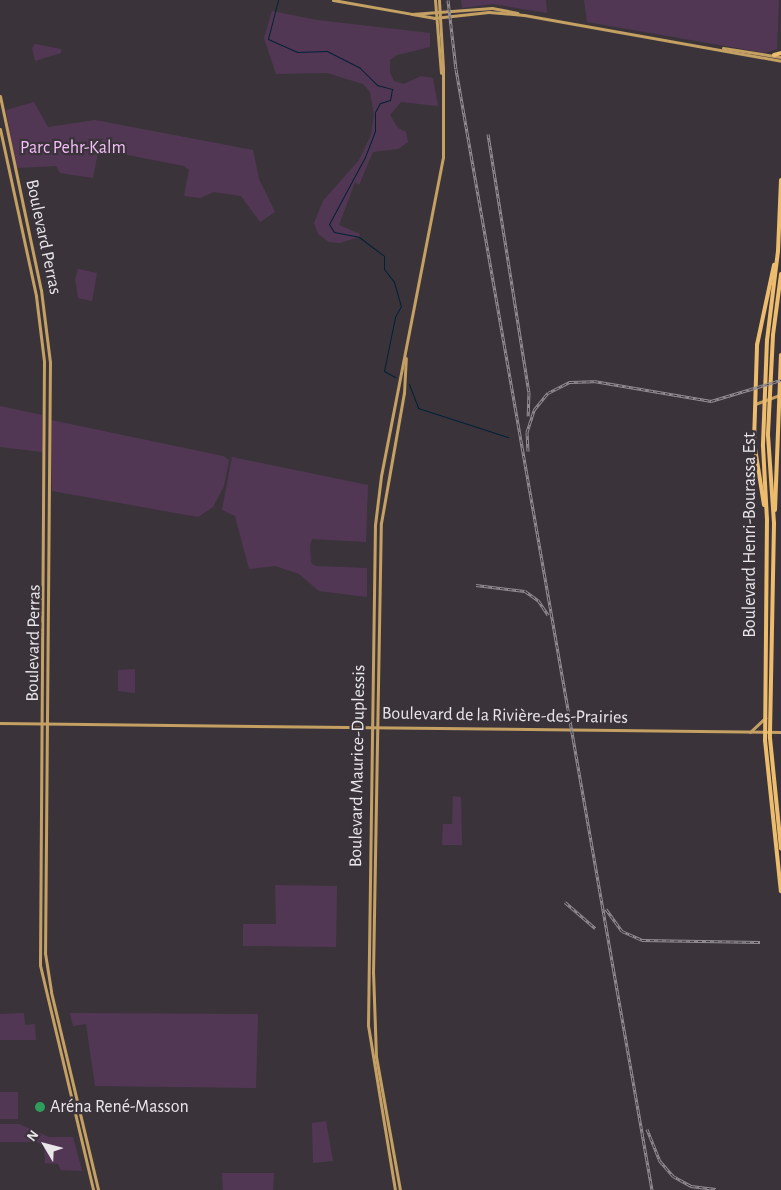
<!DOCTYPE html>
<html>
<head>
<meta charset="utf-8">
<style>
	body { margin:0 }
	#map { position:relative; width:781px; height:1190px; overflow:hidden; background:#3a343a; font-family:"Alegreya Sans",sans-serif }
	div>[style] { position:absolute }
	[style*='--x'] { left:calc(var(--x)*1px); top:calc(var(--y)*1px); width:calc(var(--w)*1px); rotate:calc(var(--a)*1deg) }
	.green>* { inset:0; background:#523755 }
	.stream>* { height:1px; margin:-0.5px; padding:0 0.5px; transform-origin:0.5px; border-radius:0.5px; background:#002136 }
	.secondary>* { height:3px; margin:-1.5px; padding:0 1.5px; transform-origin:1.5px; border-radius:1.5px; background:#c5a063 }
	.primary>* { height:4px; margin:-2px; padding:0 2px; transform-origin:2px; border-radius:2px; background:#edbd6d }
	.rail>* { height:3px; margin-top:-1.5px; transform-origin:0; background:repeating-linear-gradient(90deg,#3a343a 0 4px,#948f94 0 8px); box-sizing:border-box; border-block:1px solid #948f94 }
	.dots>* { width:14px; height:14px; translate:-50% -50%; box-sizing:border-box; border:2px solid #3a343a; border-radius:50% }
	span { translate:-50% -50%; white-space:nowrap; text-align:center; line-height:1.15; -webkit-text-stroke:4.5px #3a343a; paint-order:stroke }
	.park-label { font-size:18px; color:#f6befb }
	.street-label { font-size:18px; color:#e9e6ea }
	.poi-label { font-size:18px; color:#e9e6ea }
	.left { translate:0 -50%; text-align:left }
	.north { position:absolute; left:20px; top:1120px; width:50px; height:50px; -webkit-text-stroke:4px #3a343a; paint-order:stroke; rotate:307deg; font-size:14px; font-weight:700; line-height:20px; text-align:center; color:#e9e6ea }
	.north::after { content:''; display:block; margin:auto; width:18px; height:22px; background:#e9e6ea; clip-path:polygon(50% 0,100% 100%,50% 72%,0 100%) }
</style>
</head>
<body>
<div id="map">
	<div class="green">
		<i style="clip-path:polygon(461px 0,546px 0,547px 13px,493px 4px,462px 8px)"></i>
		<i style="clip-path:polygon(584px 0,779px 0,777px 49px,765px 53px,587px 22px)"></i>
		<i style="clip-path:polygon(272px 11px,317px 20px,430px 33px,430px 47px,397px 55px,390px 60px,390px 73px,394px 81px,404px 84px,421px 76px,433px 78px,438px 106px,401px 102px,390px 115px,398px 128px,406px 132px,408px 142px,398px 149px,373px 152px,359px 185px,355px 182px,339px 225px,360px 234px,359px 237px,340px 243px,329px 242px,318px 234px,314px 223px,323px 201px,359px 160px,371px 135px,374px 115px,370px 92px,363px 84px,327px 73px,276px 74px,264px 38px)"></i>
		<i style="clip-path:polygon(35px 44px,61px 49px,61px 53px,35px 61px,32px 48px)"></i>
		<i style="clip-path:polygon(34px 102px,48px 127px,95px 120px,253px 150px,259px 179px,275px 212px,260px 222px,241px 196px,214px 192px,200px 198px,184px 196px,189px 170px,184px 166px,102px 150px,98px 152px,93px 178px,60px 173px,56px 166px,16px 168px,6px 110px)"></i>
		<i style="clip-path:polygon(78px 269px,97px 273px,92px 301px,78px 298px,75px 279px)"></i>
		<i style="clip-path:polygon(0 406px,42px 415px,42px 452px,0 447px)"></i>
		<i style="clip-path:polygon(51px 420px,223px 456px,229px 460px,224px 486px,213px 507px,198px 517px,52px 491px)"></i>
		<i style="clip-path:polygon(232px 457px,368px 485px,366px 542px,312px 539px,310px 546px,311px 563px,316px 566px,367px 568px,367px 597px,319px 591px,299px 574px,275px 566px,249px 569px,235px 516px,222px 510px)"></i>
		<i style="clip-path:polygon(135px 669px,135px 693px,118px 691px,118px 670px)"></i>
		<i style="clip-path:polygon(453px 796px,461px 797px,462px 845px,442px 845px,443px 824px,452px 824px)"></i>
		<i style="clip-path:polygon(275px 885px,337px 886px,336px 947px,243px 946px,243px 924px,276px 924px)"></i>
		<i style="clip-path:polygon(24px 1013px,25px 1025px,35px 1024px,36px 1040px,0 1040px,0 1014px)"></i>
		<i style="clip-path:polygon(70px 1013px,258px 1014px,256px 1088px,95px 1086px,86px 1024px,73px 1026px)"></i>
		<i style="clip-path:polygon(0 1092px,18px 1092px,18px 1119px,0 1119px)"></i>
		<i style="clip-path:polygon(326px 1121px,333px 1161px,313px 1163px,312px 1123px)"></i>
		<i style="clip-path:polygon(0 1124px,19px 1124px,49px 1137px,73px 1137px,82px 1171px,61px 1170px,58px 1164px,45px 1163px,44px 1146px,37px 1142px,0 1142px)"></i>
		<i style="clip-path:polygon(222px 1173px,274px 1173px,273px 1190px,223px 1190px)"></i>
	</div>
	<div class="stream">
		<i style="--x:278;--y:0;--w:40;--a:104.4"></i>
		<i style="--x:268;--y:39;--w:32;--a:24"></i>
		<i style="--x:297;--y:52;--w:30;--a:-2"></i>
		<i style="--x:327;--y:51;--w:37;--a:27"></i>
		<i style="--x:360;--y:68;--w:24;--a:45"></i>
		<i style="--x:377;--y:85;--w:16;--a:15"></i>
		<i style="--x:392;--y:89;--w:11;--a:100"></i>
		<i style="--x:390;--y:100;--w:10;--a:163"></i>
		<i style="--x:380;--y:103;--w:10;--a:119"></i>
		<i style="--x:375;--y:112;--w:19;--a:90"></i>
		<i style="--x:375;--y:131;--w:28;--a:111"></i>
		<i style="--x:365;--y:157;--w:76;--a:118.2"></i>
		<i style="--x:329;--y:224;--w:9;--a:58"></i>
		<i style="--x:334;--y:232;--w:25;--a:11"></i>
		<i style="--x:359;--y:237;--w:31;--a:37"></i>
		<i style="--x:384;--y:256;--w:13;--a:90"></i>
		<i style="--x:384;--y:269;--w:16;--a:52"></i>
		<i style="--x:394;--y:282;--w:25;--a:74"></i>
		<i style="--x:401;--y:306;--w:13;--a:119"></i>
		<i style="--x:395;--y:317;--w:55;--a:101.5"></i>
		<i style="--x:384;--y:371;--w:13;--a:29"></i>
		<i style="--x:409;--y:384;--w:26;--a:69"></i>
		<i style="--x:418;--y:408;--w:95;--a:17.9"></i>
	</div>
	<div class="secondary">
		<i style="--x:333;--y:0;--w:80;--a:10"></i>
		<i style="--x:412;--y:14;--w:80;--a:-4.3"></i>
		<i style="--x:492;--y:8;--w:26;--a:11"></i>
		<i style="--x:435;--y:0;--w:73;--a:85.3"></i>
		<i style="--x:412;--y:14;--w:22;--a:10"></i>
		<i style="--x:434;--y:18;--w:55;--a:-6.2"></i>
		<i style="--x:489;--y:12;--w:35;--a:5"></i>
		<i style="--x:524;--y:15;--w:261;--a:10.1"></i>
		<i style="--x:723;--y:48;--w:59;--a:8.8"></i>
		<i style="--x:0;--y:96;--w:198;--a:78.1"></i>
		<i style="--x:41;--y:290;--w:73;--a:82.9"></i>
		<i style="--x:50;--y:362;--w:591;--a:90.48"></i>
		<i style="--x:45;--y:953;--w:39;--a:81"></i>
		<i style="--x:51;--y:992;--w:204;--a:76.6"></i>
		<i style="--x:0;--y:129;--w:171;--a:77.8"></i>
		<i style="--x:36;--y:296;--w:65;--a:83"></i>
		<i style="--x:44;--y:361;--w:604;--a:90.38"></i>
		<i style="--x:40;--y:965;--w:231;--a:76.7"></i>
		<i style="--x:755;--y:404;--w:27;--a:-20"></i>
		<i style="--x:0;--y:723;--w:781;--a:0.66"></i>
		<i style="--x:750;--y:732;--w:21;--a:-43"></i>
		<i style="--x:395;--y:1190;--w:167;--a:-99.3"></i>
		<i style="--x:368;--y:1025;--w:500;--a:-89.2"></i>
		<i style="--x:375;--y:525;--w:49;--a:-83"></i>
		<i style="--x:381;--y:476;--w:325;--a:-79"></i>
		<i style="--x:443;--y:157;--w:89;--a:-90"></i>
		<i style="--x:443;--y:68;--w:68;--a:-93.4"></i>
		<i style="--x:400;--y:1190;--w:135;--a:-100.2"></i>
		<i style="--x:376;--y:1057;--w:84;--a:-92"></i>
		<i style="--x:373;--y:973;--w:450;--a:-89"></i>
		<i style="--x:381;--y:523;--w:132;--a:-80"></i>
		<i style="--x:404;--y:393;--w:35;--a:-87"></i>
	</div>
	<div class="primary">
		<i style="--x:774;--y:55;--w:7;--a:-16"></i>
		<i style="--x:781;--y:180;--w:71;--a:92.4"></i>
		<i style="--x:778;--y:251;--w:90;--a:97"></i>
		<i style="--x:767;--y:340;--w:106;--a:92.2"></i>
		<i style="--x:763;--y:446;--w:73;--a:86.9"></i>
		<i style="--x:767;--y:519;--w:221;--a:90.5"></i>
		<i style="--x:765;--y:740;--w:152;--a:84"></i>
		<i style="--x:781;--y:274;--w:62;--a:97.5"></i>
		<i style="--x:773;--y:335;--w:100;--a:92.9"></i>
		<i style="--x:768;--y:435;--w:89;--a:86.1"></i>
		<i style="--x:774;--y:524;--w:214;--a:91.1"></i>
		<i style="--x:770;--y:738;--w:111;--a:84.3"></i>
		<i style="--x:764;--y:505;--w:64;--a:-99"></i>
		<i style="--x:754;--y:442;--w:97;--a:-88.2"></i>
		<i style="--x:757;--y:345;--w:82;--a:-78"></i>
		<i style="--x:775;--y:510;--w:155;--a:-87.8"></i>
	</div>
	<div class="rail">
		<i style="--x:448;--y:0;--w:69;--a:83.4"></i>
		<i style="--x:456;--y:69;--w:1138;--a:80.08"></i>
		<i style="--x:488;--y:134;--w:261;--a:81"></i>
		<i style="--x:529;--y:392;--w:24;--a:92"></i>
		<i style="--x:528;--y:451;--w:19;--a:-93"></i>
		<i style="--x:527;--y:432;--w:23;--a:-72"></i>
		<i style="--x:534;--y:410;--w:22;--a:-51"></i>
		<i style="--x:548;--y:393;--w:25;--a:-27"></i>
		<i style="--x:570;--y:382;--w:24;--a:-2"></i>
		<i style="--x:594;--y:381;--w:119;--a:9.7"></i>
		<i style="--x:711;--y:401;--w:73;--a:-16.7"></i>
		<i style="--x:476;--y:585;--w:49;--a:7"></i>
		<i style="--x:525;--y:591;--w:16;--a:35"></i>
		<i style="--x:538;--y:600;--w:18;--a:56"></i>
		<i style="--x:565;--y:902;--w:40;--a:41"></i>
		<i style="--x:606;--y:909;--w:27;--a:54"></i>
		<i style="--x:622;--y:931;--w:22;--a:24"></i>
		<i style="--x:642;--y:940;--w:118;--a:1"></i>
		<i style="--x:647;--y:1129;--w:35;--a:68"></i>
		<i style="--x:660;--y:1161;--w:20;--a:49"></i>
		<i style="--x:673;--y:1176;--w:21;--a:29"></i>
		<i style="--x:691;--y:1186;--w:25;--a:7"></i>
	</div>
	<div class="dots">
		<i style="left:40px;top:1107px;background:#2e9e5b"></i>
	</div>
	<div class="park-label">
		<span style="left:73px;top:148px">Parc Pehr-Kalm</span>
	</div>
	<div class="street-label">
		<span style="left:43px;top:237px;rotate:78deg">Boulevard Perras</span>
		<span style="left:750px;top:535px;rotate:-90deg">Boulevard Henri-Bourassa Est</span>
		<span style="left:34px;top:643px;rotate:-89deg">Boulevard Perras</span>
		<span style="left:505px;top:716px;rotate:1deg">Boulevard de la Rivière-des-Prairies</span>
		<span style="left:358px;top:766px;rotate:-89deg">Boulevard Maurice-Duplessis</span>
	</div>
	<div class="poi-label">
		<span class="left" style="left:50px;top:1107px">Aréna René-Masson</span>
	</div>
	<div class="north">N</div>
</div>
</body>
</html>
